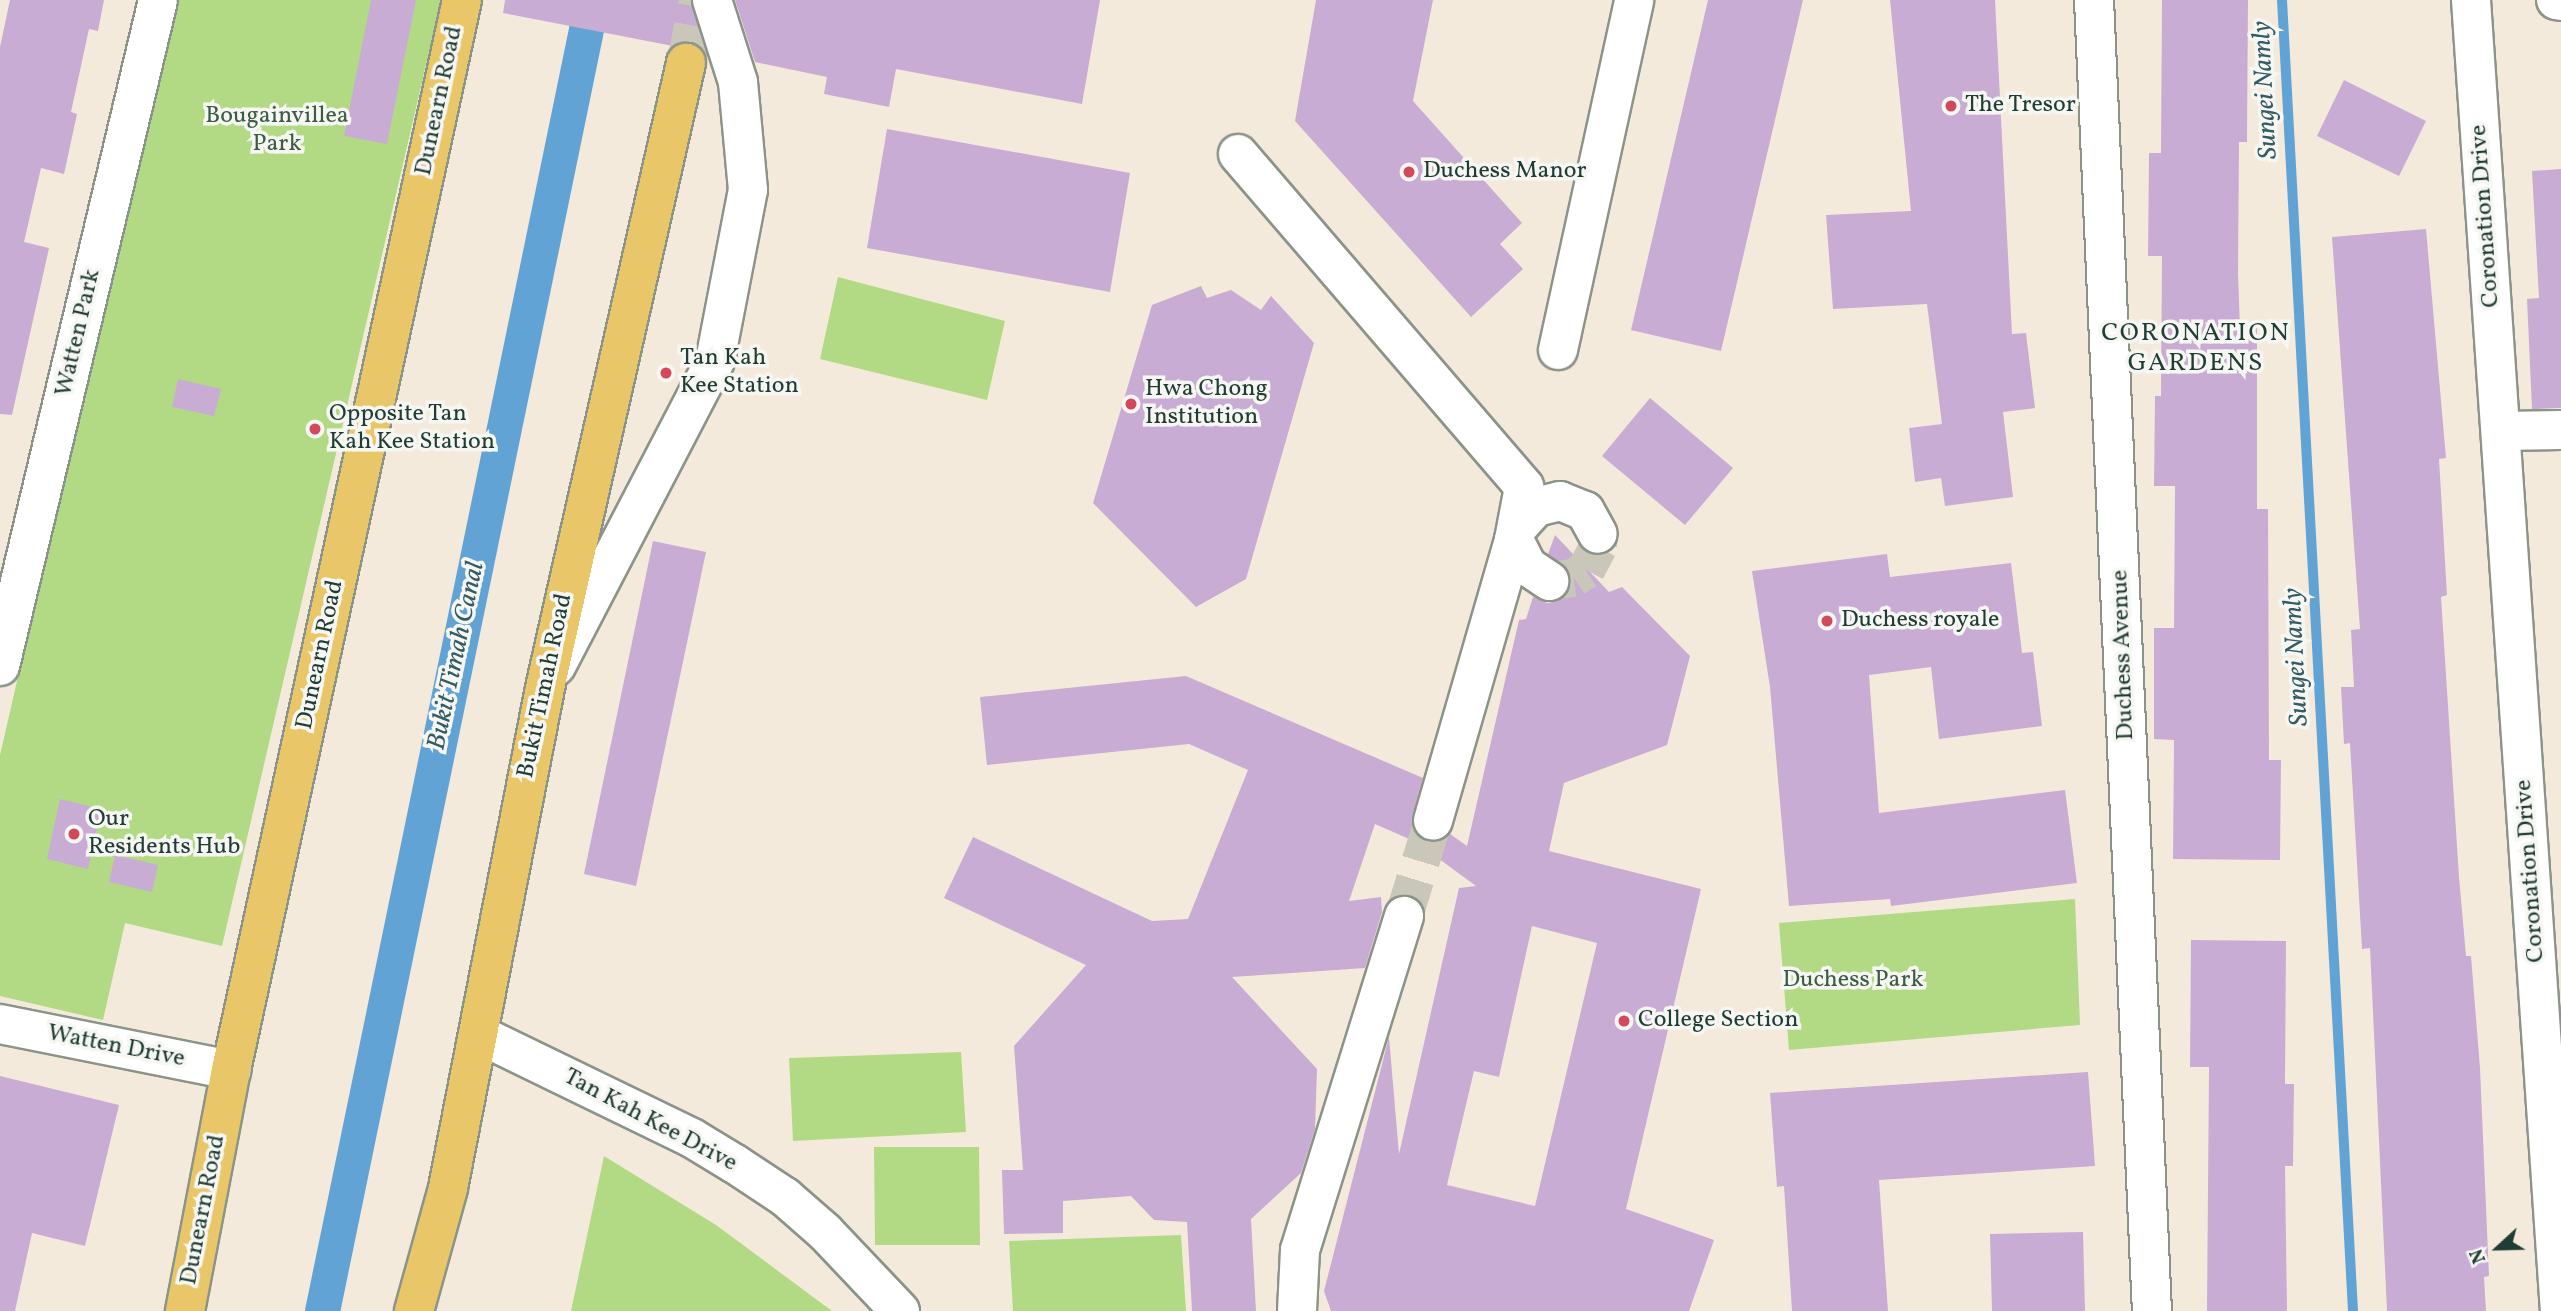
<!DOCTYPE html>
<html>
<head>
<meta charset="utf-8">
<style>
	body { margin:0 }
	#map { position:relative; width:2561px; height:1311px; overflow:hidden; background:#f4eadb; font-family:Vollkorn,serif }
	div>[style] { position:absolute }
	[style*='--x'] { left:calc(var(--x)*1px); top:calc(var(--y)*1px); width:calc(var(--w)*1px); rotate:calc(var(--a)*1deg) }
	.green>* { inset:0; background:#b2da84 }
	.stream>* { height:10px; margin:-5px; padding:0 5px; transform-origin:5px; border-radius:5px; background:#62a3d6 }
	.canal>* { height:35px; margin:-17.5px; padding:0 17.5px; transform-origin:17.5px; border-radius:17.5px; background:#62a3d6 }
	.building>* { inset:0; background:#c8acd4 }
	.minor-tunnel>* { height:38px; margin-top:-19px; transform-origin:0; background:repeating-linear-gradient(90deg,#c9c7ba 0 38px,transparent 0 57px) }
	.highway-tunnel>* { height:38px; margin-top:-19px; transform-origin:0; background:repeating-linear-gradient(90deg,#c9c7ba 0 38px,transparent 0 57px) }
	.roads { filter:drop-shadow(2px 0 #8a9488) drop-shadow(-2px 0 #8a9488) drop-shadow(0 2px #8a9488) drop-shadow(0 -2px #8a9488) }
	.minor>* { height:38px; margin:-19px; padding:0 19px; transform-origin:19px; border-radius:19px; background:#fff }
	.highway>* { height:38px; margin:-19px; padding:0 19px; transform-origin:19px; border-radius:19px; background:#e9c769 }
	.dots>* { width:19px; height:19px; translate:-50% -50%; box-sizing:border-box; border:4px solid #f6f6f2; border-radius:50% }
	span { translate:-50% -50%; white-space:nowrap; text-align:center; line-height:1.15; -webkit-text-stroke:7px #f6f6f2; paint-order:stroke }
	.street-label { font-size:24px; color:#1f3d34 }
	.poi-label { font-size:24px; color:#1f3d34 }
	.left { translate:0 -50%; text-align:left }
	.park-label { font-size:24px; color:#3c5c44 }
	.water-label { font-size:26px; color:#335c65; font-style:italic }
	.neighbourhood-label { font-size:26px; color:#1f3d34; letter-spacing:2px }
	.north { position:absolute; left:2463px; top:1213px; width:70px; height:70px; -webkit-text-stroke:5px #f6f6f2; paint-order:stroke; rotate:248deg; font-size:19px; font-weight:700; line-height:28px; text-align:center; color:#1f3d34 }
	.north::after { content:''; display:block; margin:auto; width:24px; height:32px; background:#1f3d34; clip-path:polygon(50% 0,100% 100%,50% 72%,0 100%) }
</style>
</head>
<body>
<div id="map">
	<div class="green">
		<i style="clip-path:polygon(174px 0,441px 0,222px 946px,125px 923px,103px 1020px,0 996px,0 755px)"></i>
		<i style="clip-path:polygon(838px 277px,1005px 321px,987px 400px,820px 359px)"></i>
		<i style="clip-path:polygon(2075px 899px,2080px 1025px,1789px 1050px,1779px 923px)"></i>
		<i style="clip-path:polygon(961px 1052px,966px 1132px,793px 1141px,789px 1058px)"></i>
		<i style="clip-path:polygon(874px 1147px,979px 1147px,980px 1245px,875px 1245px)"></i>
		<i style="clip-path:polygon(604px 1156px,716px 1225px,832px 1311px,571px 1311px)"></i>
		<i style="clip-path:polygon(1181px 1235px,1186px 1311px,1013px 1311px,1009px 1241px)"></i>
	</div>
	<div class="stream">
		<i style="--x:2282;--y:0;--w:1313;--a:86.9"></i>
	</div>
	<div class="canal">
		<i style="--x:322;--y:1311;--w:1339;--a:-78.36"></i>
	</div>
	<div class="building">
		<i style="clip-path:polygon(10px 0,104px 0,98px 31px,89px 29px,71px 112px,77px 114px,64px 174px,41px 168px,24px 242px,49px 248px,12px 415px,0 414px,0 47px)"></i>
		<i style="clip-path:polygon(371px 0,416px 0,387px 144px,344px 136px)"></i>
		<i style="clip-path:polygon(505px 0,691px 0,706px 53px,690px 42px,673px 46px,503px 13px)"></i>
		<i style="clip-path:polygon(735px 0,1100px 0,1082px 104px,896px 69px,889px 107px,824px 94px,827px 77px,755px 62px)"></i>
		<i style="clip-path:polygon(1316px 0,1433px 0,1413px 101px,1522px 223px,1500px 244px,1523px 269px,1471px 317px,1295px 121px)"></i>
		<i style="clip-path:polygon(1708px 0,1803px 0,1721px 351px,1631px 330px)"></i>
		<i style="clip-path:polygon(1890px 0,1995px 0,2012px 334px,2026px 333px,2035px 408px,2003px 412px,2013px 497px,1945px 506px,1941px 478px,1915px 482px,1909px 428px,1942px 424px,1927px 304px,1833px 309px,1826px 215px,1911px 211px)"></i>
		<i style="clip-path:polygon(2162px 0,2248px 0,2247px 142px,2239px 142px,2238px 274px,2240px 328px,2257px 328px,2257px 509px,2268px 509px,2269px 760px,2281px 760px,2280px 860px,2173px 859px,2174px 740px,2154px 739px,2154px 628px,2174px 628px,2175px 486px,2154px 486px,2155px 396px,2161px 396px,2162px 256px,2148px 256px,2149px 153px,2161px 153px)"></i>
		<i style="clip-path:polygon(2344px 80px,2426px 121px,2399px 176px,2317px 136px)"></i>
		<i style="clip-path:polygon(887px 129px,1130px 173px,1110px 292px,867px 248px)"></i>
		<i style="clip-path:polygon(2561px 169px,2561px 408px,2532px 409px,2527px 299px,2539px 298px,2532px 171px)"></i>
		<i style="clip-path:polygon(2426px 229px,2446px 458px,2439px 459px,2447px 595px,2441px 597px,2459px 877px,2466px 956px,2471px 956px,2480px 1068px,2489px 1276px,2484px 1277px,2486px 1311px,2387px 1311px,2370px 948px,2362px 949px,2350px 743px,2344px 744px,2341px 687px,2354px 687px,2351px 630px,2360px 629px,2332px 237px)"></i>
		<i style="clip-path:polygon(1201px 286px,1207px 298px,1231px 290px,1261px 310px,1271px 296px,1314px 343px,1246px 579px,1196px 607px,1093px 503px,1152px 305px)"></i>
		<i style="clip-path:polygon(178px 379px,221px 389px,214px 416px,172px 407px)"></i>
		<i style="clip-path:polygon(1650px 398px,1733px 468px,1685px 525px,1602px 456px)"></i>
		<i style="clip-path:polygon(evenodd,1555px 535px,1609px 592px,1622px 587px,1690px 656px,1667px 745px,1564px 783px,1549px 851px,1701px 889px,1626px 1209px,1714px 1240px,1689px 1311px,1331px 1311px,1324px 1291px,1389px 1037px,1399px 1154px,1459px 888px,1476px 886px,1416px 842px,1375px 824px,1349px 901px,1381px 897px,1382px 912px,1365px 968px,1232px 977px,1317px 1069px,1315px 1129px,1301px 1173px,1251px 1219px,1256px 1311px,1192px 1311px,1187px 1222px,1154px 1220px,1131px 1196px,1063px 1201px,1063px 1233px,1004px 1234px,1002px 1170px,1023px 1170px,1014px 1046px,1086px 965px,944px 898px,973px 837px,1152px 921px,1188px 919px,1248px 770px,1189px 744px,987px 765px,980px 697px,1186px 676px,1423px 778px,1412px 816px,1417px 836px,1438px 842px,1450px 834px,1467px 846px,1519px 620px,1526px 619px,1533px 597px,1547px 603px,1558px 601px,1571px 583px,1568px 571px,1548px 554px,1555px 535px,1532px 926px,1597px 943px,1535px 1206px,1447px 1185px,1474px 1071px,1499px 1077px,1532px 926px)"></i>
		<i style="clip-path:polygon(653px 541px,706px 552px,636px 886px,584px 874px)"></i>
		<i style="clip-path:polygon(1887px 554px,1890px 577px,2011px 563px,2022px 653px,2033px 652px,2042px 726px,1939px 739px,1931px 667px,1869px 675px,1879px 813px,2065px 790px,2077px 883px,1891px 906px,1890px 899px,1789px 906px,1770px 687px,1752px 571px)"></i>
		<i style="clip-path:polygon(60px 799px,101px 809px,88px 869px,47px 859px)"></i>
		<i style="clip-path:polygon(115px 855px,158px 865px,152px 892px,109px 882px)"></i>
		<i style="clip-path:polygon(2191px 940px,2286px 941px,2285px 1084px,2294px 1084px,2293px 1166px,2285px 1166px,2287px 1311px,2207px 1311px,2209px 1067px,2190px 1067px)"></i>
		<i style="clip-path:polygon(2088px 1072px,2095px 1166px,1879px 1180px,1888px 1311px,1792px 1311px,1784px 1186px,1777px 1187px,1770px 1093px)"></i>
		<i style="clip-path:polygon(0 1076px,119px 1105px,85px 1246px,32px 1233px,15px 1311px,0 1311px)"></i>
		<i style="clip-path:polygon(2083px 1232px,2085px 1311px,1992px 1311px,1990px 1234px)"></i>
	</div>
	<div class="minor-tunnel">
		<i style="--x:1549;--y:581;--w:25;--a:-7"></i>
		<i style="--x:1574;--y:578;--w:14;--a:-34"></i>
		<i style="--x:1586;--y:570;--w:26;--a:-62"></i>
		<i style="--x:1598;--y:547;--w:13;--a:-90"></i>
		<i style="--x:1404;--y:916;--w:99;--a:-73"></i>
	</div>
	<div class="highway-tunnel">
		<i style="--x:686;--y:63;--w:64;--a:-79.2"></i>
	</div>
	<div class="roads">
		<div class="minor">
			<i style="--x:2094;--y:0;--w:1312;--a:87.47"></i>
			<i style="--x:2471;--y:0;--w:1314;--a:86.12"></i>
			<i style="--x:2556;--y:0;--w:5;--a:11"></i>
			<i style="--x:1238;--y:154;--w:439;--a:49.3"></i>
			<i style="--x:1524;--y:487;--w:54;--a:100.7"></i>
			<i style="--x:1514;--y:540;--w:292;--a:106.1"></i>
			<i style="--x:1558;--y:350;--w:358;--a:-77.7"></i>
			<i style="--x:2502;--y:431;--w:59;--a:-1"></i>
			<i style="--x:1517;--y:528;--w:28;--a:-48"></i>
			<i style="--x:1536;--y:507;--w:25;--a:-14"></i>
			<i style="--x:1560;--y:501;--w:27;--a:22"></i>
			<i style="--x:1585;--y:511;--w:26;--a:61"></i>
			<i style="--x:1514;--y:540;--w:29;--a:63"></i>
			<i style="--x:1527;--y:566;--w:27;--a:34"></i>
			<i style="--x:0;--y:666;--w:684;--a:-76.65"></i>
			<i style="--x:556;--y:666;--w:344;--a:-62.5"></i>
			<i style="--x:715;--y:361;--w:174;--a:-79.1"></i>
			<i style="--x:748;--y:190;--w:108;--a:-95.3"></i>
			<i style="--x:738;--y:82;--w:86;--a:-107.6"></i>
			<i style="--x:0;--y:1024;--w:236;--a:11.3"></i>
			<i style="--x:480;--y:1035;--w:236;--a:25.9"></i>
			<i style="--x:692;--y:1138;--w:50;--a:31.2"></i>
			<i style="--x:735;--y:1164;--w:60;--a:33.4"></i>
			<i style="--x:785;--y:1197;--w:53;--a:41.2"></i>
			<i style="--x:825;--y:1232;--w:109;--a:46.5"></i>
			<i style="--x:1297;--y:1311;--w:61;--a:-87.2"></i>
			<i style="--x:1300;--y:1250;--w:350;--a:-72.7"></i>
		</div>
		<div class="highway">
			<i style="--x:185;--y:1311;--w:245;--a:-79.2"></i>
			<i style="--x:231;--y:1070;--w:1095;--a:-77.82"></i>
			<i style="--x:414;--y:1311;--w:128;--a:-74.5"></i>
			<i style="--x:448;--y:1188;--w:509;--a:-79.02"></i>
			<i style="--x:545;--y:688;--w:641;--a:-77.29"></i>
		</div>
	</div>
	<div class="dots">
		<i style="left:1951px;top:106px;background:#d1495b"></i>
		<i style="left:1409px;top:172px;background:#d1495b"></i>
		<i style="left:666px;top:373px;background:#d1495b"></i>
		<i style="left:1131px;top:404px;background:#d1495b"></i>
		<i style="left:315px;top:429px;background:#d1495b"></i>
		<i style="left:1827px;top:621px;background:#d1495b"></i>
		<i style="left:74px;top:834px;background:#d1495b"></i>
		<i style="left:1624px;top:1021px;background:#d1495b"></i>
	</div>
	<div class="street-label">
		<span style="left:440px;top:101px;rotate:-78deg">Dunearn Road</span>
		<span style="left:2486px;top:216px;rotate:-94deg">Coronation Drive</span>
		<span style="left:79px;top:333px;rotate:-77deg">Watten Park</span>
		<span style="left:321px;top:655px;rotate:-78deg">Dunearn Road</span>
		<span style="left:2124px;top:655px;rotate:-92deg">Duchess Avenue</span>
		<span style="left:546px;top:686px;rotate:-78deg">Bukit Timah Road</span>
		<span style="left:2531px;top:871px;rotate:-94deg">Coronation Drive</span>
		<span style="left:116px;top:1047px;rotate:11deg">Watten Drive</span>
		<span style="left:650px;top:1121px;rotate:28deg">Tan Kah Kee Drive</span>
		<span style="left:204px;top:1210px;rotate:-79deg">Dunearn Road</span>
	</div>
	<div class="poi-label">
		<span class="left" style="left:1965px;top:106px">The Tresor</span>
		<span class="left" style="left:1423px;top:172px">Duchess Manor</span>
		<span class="left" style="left:680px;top:373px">Tan Kah<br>Kee Station</span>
		<span class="left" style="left:1145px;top:404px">Hwa Chong<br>Institution</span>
		<span class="left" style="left:329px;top:429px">Opposite Tan<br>Kah Kee Station</span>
		<span class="left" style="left:1841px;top:621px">Duchess royale</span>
		<span class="left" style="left:88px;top:834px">Our<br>Residents Hub</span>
		<span class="left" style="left:1638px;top:1021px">College Section</span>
	</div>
	<div class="park-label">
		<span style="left:277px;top:131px">Bougainvillea<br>Park</span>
		<span style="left:1853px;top:981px">Duchess Park</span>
	</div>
	<div class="water-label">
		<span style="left:2266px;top:90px;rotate:-93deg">Sungei Namly</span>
		<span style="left:457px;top:656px;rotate:-78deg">Bukit Timah Canal</span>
		<span style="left:2297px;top:657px;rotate:-93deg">Sungei Namly</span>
	</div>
	<div class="neighbourhood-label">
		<span style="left:2196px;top:349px">CORONATION<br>GARDENS</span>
	</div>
	<div class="north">N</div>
</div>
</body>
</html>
